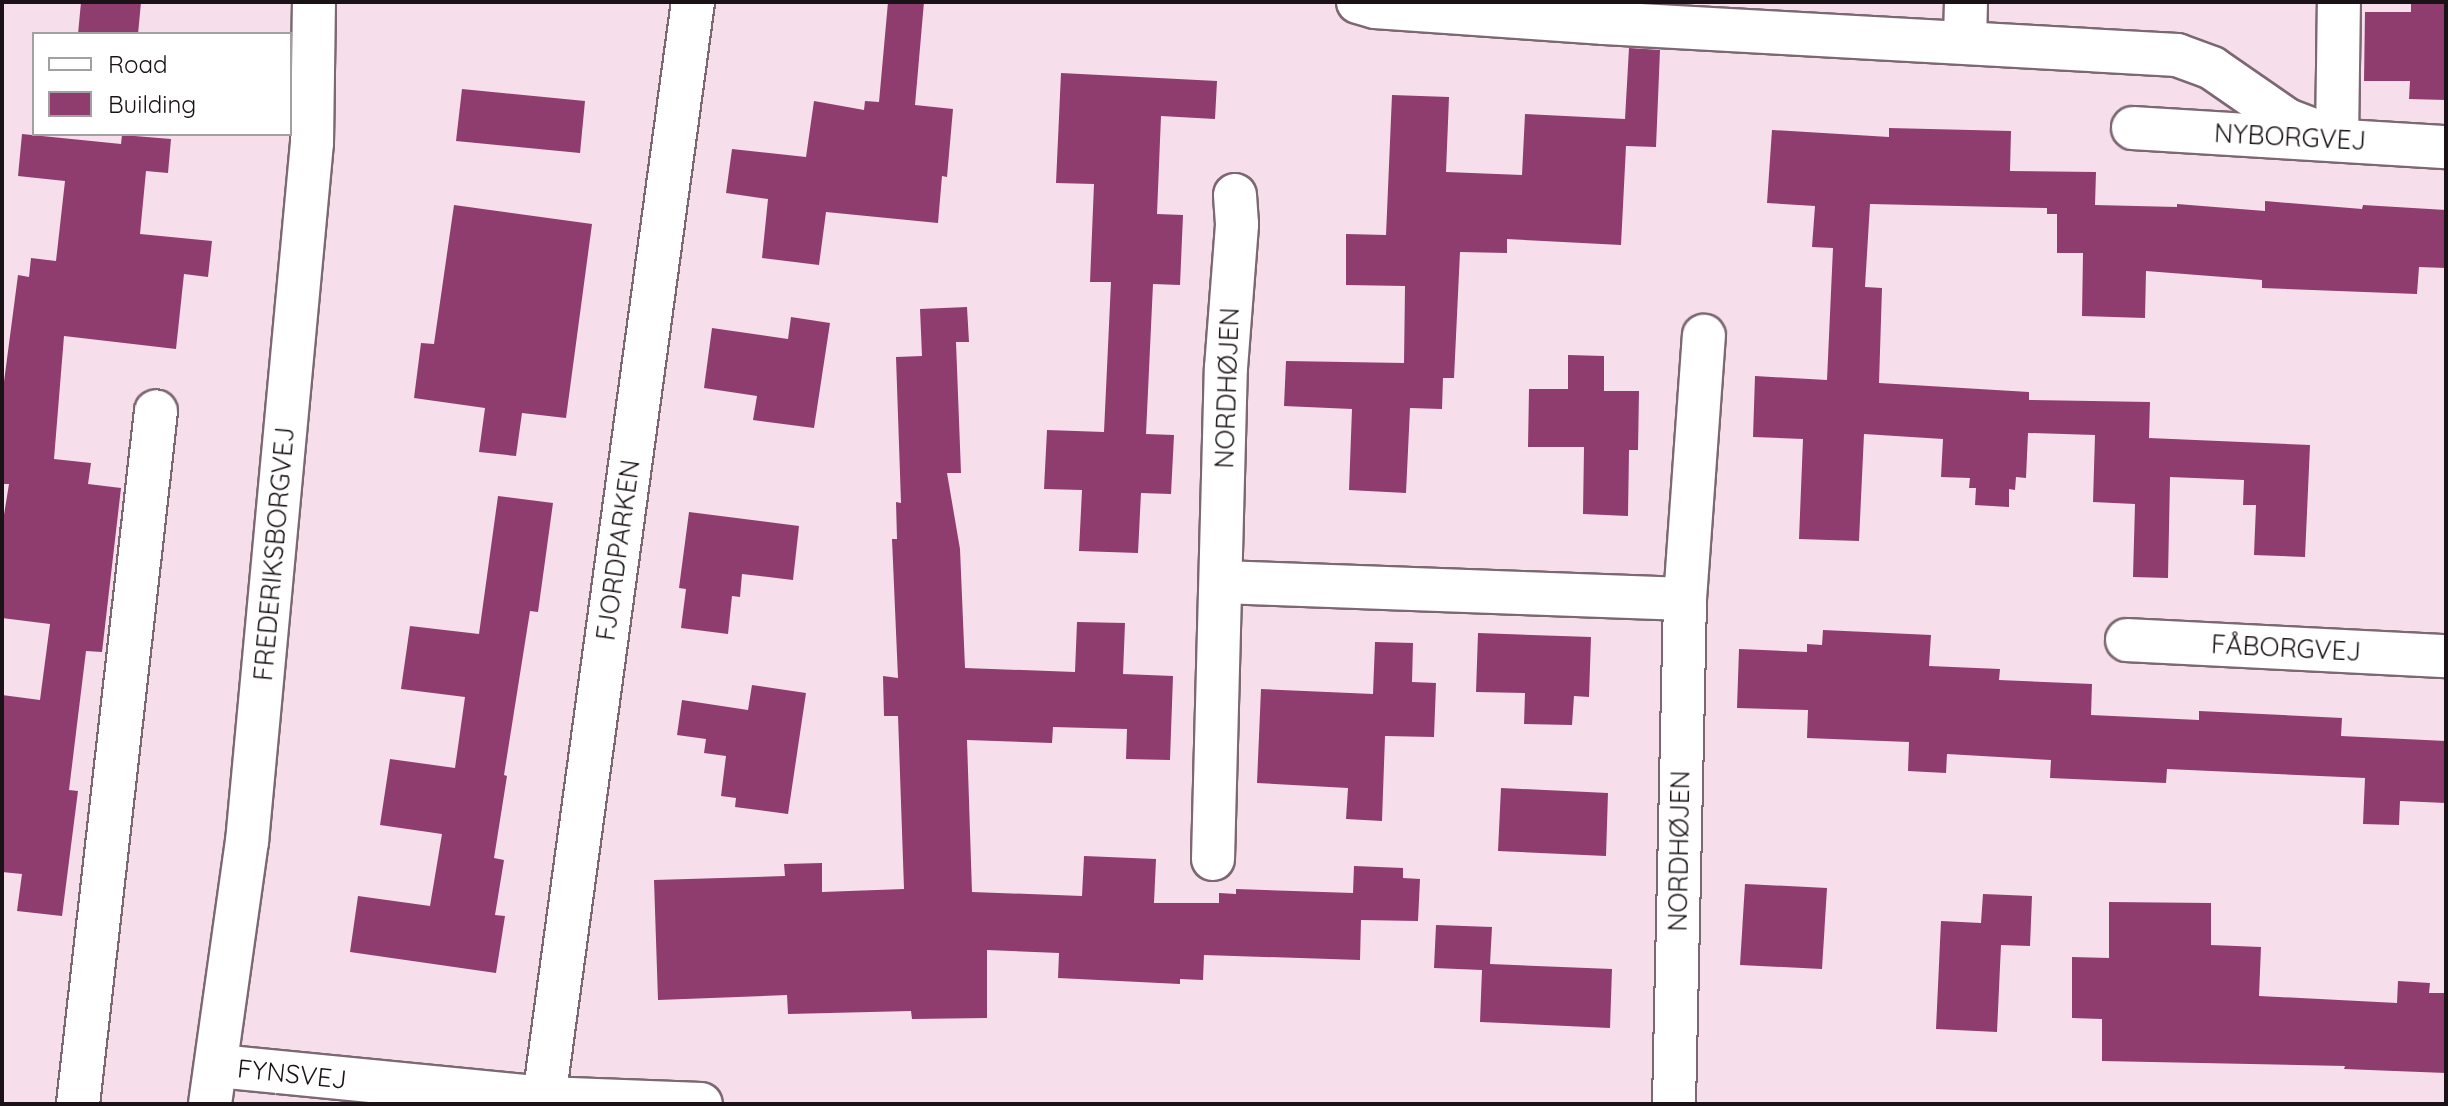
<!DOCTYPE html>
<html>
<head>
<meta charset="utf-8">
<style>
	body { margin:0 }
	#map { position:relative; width:2448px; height:1106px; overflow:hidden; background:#f6dfeb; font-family:Quicksand,sans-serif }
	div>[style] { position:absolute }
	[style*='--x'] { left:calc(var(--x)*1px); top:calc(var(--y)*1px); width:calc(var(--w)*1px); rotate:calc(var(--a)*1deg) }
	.building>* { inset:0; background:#8f3c6f }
	.roads { filter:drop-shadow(2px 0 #7c6873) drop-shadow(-2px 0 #7c6873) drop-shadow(0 2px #7c6873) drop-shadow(0 -2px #7c6873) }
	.minor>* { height:42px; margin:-21px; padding:0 21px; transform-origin:21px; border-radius:21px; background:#fff }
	span { translate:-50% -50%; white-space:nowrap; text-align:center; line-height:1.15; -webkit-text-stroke:8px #fff; paint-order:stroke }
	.street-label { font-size:26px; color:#1a1216 }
	.frame { position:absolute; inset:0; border:4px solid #1a1216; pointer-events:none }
	.legend { position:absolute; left:32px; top:32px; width:260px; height:104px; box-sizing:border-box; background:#fff; border:2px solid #a3a0a2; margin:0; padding:10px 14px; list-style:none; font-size:24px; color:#1a1216 }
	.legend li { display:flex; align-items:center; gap:16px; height:40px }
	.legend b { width:40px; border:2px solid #a3a0a2 }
</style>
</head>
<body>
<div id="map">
	<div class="building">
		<i style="clip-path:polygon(81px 2px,141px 2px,138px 34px,78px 34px)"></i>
		<i style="clip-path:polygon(888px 2px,924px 2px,915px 105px,953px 109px,947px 177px,942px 176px,938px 223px,826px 212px,819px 265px,762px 258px,768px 199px,726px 193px,732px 149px,806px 157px,814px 101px,864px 110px,865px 101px,879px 102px)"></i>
		<i style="clip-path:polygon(2411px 2px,2446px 2px,2446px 100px,2409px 99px,2410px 81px,2364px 81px,2365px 12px,2411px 12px)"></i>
		<i style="clip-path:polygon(1629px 48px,1660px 50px,1656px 147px,1626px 146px,1621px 245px,1507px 239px,1507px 253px,1460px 252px,1454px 378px,1443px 378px,1442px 409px,1410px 408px,1406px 493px,1349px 490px,1352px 409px,1284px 406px,1286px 361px,1404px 363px,1405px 286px,1346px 285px,1346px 234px,1386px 235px,1392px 95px,1449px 97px,1446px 172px,1522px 175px,1525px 114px,1625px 119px)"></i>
		<i style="clip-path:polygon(1061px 73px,1217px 81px,1215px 119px,1161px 116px,1157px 214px,1183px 215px,1180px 285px,1153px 284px,1146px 434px,1174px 435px,1171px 494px,1141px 493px,1138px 553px,1079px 551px,1082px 490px,1044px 489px,1047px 430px,1104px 432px,1111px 282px,1090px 282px,1094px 184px,1056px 183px)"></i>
		<i style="clip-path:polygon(462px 89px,585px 101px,580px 153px,456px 141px)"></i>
		<i style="clip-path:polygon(1889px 128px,2011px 131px,2010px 171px,2096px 172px,2095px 205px,2177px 207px,2177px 204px,2265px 211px,2265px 201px,2362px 209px,2363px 205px,2446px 210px,2446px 268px,2419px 267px,2417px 294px,2262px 288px,2262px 280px,2146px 271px,2145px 318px,2082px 316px,2083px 253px,2057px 253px,2057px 214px,2047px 214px,2047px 208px,1870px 204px,1865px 287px,1882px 288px,1879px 383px,2029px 392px,2029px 400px,2150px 402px,2149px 438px,2310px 445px,2305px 557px,2254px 555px,2256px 505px,2243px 505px,2244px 480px,2170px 477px,2168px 578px,2133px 577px,2135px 504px,2093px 502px,2095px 435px,2028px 433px,2026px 478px,2016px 477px,2015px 490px,2009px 489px,2009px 507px,1975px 505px,1976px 488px,1969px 488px,1970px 478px,1941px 477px,1943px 439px,1864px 434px,1859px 541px,1799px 539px,1803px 439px,1753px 437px,1755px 376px,1827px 380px,1833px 248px,1812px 247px,1815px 206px,1767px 203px,1772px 130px,1889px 137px)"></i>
		<i style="clip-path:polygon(22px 134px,121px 144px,122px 135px,171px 139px,168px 173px,146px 171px,140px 234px,212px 241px,208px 277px,184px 274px,176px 349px,64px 336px,54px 459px,91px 463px,88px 484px,121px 488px,102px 652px,86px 651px,69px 790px,78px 791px,62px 916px,17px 911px,22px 874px,2px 872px,2px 695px,40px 700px,50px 624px,2px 618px,2px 527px,9px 484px,2px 484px,2px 397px,18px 275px,29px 277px,31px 258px,56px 261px,65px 181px,18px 176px)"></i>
		<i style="clip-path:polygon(454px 205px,592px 224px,566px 418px,522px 413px,516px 456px,479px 452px,485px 408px,414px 398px,421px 343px,434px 344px)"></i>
		<i style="clip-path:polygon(967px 307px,969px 342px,956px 342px,961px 473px,947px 473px,960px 549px,965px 668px,1075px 672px,1077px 622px,1125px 623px,1123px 674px,1173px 676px,1170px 760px,1126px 759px,1127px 729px,1053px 727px,1052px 743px,967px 740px,972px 892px,1082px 896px,1084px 856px,1156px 859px,1154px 903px,1219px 903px,1219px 893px,1236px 894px,1236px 889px,1353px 893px,1354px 866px,1403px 868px,1403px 878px,1420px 879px,1418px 921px,1361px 920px,1360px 960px,1204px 955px,1203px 980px,1180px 979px,1180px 984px,1058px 978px,1059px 953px,987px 950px,987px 1018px,912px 1019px,911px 1011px,788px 1014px,787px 995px,658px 1000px,654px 880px,785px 876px,784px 864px,822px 863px,822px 892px,904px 889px,898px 716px,884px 716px,883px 676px,898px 678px,892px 539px,897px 539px,896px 502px,901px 503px,896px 357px,922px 356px,920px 309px)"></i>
		<i style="clip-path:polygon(791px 317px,830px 323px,814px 428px,753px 420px,757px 396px,704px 388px,712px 328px,788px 339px)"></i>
		<i style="clip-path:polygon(1568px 355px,1604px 356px,1604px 391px,1639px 391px,1638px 450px,1629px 450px,1628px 516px,1583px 514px,1584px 447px,1528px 447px,1529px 389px,1568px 389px)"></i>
		<i style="clip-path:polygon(498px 496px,553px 503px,538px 612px,530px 611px,504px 775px,507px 776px,494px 858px,504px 860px,495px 915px,505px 916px,496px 973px,350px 952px,358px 896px,430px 906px,442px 834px,380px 825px,390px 759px,455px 768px,465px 697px,401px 689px,410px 626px,479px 634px)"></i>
		<i style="clip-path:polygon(689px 512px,799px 526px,793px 580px,742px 574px,740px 597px,732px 596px,728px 634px,681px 628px,686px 589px,679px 588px)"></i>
		<i style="clip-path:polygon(1823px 630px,1931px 635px,1929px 666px,2000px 669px,1999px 680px,2092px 684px,2091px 715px,2199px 720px,2199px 711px,2342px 718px,2341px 736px,2446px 741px,2446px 803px,2400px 801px,2399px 825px,2363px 824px,2365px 778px,2167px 769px,2166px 783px,2050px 778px,2051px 760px,1947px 754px,1946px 773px,1908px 771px,1909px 742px,1807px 738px,1808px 710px,1737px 708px,1739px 649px,1807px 652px,1807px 644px,1822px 645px)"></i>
		<i style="clip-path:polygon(1478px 633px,1591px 637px,1589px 697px,1574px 696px,1572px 725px,1524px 724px,1525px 693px,1476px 692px)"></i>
		<i style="clip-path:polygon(1375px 642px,1413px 643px,1412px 682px,1436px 683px,1434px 737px,1385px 736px,1382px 821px,1346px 819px,1348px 788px,1257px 783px,1261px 689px,1373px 694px)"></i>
		<i style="clip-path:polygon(752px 685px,806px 693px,788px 814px,735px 807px,736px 798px,721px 796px,726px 756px,704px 753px,706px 739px,677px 735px,682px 700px,748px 710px)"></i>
		<i style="clip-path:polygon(1501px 788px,1608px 793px,1606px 856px,1498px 851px)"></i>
		<i style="clip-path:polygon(1745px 884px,1827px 888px,1822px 969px,1740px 965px)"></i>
		<i style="clip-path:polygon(1983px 894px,2032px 896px,2030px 946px,2001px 945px,1997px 1032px,1936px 1029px,1941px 921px,1981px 923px)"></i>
		<i style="clip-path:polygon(2109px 902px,2211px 903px,2211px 945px,2261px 947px,2259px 996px,2397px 1003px,2398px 981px,2430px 983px,2429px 993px,2446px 993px,2446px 1073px,2344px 1069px,2345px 1066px,2102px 1061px,2102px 1019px,2072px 1018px,2072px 957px,2109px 958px)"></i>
		<i style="clip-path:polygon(1436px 925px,1492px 927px,1490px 964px,1612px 969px,1610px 1028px,1480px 1022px,1482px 970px,1434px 968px)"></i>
	</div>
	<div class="roads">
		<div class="minor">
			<i style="--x:1358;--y:2;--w:18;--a:16"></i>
			<i style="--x:1375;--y:7;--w:230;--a:4"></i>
			<i style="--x:1604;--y:23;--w:574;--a:3.2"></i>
			<i style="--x:2177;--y:55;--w:37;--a:20"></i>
			<i style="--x:2212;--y:68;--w:91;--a:34.7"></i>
			<i style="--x:2287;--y:120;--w:53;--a:20.8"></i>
			<i style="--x:2337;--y:139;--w:137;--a:-89.2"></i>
			<i style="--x:1965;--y:42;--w:40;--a:-88.6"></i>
			<i style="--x:2133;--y:128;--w:314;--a:3.5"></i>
			<i style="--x:1222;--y:582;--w:463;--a:2.1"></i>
			<i style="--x:2127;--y:640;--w:319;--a:2.9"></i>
			<i style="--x:1213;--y:859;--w:491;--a:-88.5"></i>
			<i style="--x:1226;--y:368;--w:144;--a:-85.6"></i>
			<i style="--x:1237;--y:224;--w:29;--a:-94"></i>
			<i style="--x:218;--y:1066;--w:328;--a:5.6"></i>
			<i style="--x:544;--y:1098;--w:157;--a:2.2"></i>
			<i style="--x:544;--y:1098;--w:1106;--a:-82.26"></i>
			<i style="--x:78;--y:1104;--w:697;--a:-83.58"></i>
			<i style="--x:210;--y:1104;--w:265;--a:-82"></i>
			<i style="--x:247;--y:842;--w:702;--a:-84.69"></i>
			<i style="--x:312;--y:143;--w:141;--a:-89.2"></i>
			<i style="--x:1674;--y:1104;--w:505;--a:-88.75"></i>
			<i style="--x:1685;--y:599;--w:264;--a:-85.9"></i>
		</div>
	</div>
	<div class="street-label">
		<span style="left:2290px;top:137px;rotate:3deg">NYBORGVEJ</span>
		<span style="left:1227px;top:388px;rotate:-88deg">NORDHØJEN</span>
		<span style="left:618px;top:550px;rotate:-82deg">FJORDPARKEN</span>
		<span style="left:274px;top:554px;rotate:-85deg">FREDERIKSBORGVEJ</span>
		<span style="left:2286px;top:648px;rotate:3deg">FÅBORGVEJ</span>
		<span style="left:1679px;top:851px;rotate:-89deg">NORDHØJEN</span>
		<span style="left:292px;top:1074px;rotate:6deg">FYNSVEJ</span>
	</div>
	<div class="frame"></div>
	<ul class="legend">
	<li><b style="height:10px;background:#fff"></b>Road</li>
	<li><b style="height:22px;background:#8f3c6f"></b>Building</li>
	</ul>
</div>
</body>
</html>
